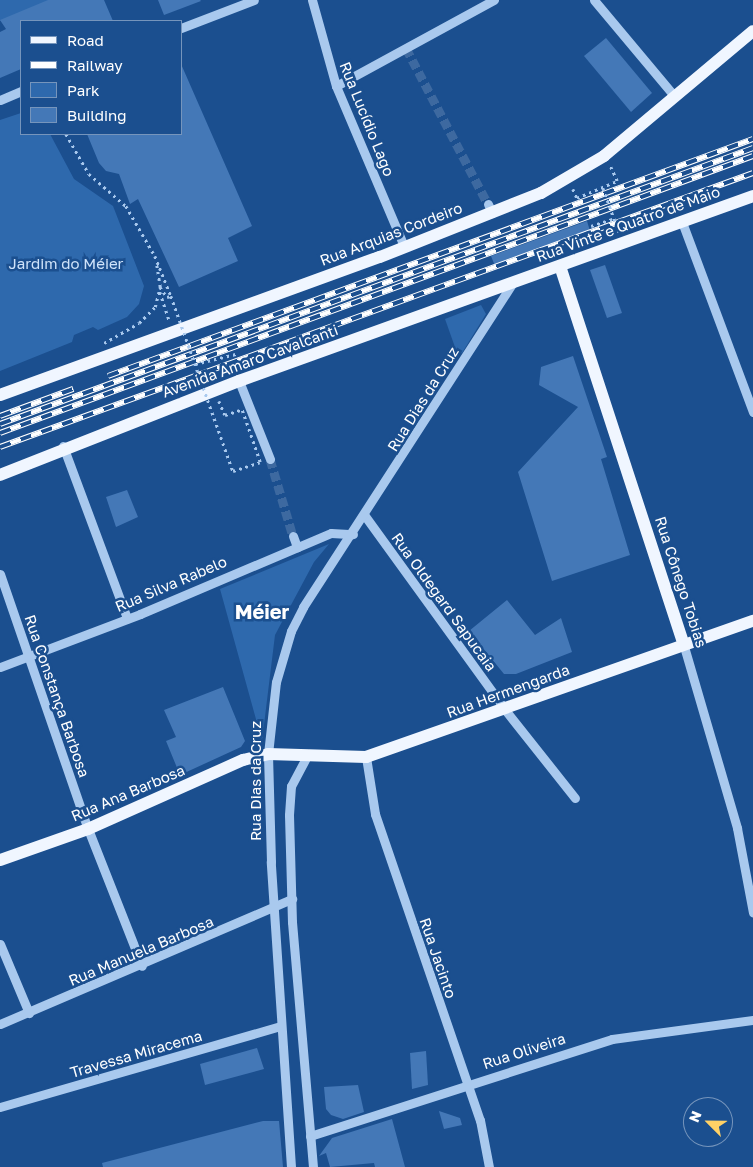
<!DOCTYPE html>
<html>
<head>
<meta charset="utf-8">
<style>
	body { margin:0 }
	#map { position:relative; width:753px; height:1167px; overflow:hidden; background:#1b4f8f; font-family:"Golos Text",sans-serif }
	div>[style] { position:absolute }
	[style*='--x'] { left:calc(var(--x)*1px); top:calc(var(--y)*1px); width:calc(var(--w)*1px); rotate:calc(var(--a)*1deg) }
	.green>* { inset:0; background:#2e69ad }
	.building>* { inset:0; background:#4478b7 }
	.minor-tunnel>* { height:9px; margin-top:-4.5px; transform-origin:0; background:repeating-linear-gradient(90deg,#3d69a0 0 9px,transparent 0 13.5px) }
	.path>* { height:2.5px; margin-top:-1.25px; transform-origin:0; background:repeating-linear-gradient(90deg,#a9c9ee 0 2.5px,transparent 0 6.5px) }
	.minor>* { height:9px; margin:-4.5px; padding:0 4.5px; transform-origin:4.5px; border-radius:4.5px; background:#a9c9ee }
	.major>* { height:12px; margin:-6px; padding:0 6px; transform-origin:6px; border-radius:6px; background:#f0f6ff }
	.rail>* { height:5.5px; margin-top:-2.75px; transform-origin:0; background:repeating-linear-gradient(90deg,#1b4f8f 0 11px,#fff 0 22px); box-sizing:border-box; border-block:1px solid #fff }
	.path-bridge>* { height:2.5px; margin-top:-1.25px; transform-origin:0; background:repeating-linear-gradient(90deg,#a9c9ee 0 2.5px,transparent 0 6.5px) }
	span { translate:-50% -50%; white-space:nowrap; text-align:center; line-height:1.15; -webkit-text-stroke:5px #1b4f8f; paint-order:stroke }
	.street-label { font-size:15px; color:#fff }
	.park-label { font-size:15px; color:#cfe3fa }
	.district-label { font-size:20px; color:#fff; font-weight:700 }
	.legend { position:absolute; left:20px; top:20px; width:162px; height:115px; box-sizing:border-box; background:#1b4f8f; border:1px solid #7695bc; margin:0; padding:6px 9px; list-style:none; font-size:15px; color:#fff }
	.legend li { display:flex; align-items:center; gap:10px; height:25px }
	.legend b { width:25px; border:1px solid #7695bc }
	.north { position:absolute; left:683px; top:1097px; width:50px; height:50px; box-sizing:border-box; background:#1b4f8f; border:1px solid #7695bc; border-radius:50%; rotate:293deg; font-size:14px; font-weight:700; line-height:20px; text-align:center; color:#fff }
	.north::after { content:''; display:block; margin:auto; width:18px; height:22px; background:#ffd166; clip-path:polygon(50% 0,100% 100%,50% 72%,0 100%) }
</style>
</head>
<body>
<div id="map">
	<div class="green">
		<i style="clip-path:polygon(0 0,50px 0,0 21px)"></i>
		<i style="clip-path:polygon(21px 113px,21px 134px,50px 134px,74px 179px,113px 206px,144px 286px,139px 304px,127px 317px,98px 330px,93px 327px,74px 335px,72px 342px,0 371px,0 120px)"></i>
		<i style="clip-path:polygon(481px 305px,486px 314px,462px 353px,456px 350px,445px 319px)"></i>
		<i style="clip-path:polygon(329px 544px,314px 562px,275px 635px,262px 741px,220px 589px)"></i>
	</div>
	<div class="building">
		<i style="clip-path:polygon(48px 0,104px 0,113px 21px,21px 21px,21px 69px,0 78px,0 32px,6px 29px,0 20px)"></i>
		<i style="clip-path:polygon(158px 0,200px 0,201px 1px,164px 15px)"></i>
		<i style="clip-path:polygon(606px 38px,652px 93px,631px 112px,584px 56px)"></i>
		<i style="clip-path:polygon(181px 64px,252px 226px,228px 238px,238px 261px,179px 287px,138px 199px,130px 204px,119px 174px,106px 171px,99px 163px,87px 134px,181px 134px)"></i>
		<i style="clip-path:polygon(587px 221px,590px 231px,495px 266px,491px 256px)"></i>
		<i style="clip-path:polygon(605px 265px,622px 313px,607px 318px,590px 270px)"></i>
		<i style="clip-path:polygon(573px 356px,607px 457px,601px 459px,630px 555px,552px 581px,518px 472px,578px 407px,539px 385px,541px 367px)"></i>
		<i style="clip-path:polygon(127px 490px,138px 517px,116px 527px,106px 497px)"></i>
		<i style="clip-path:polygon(507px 600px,535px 635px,561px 618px,572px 652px,516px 674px,504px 674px,469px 631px)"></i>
		<i style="clip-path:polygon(223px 687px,245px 741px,241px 747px,180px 775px,166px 741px,176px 737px,164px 710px)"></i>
		<i style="clip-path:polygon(257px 1048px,264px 1069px,205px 1085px,200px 1064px)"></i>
		<i style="clip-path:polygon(426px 1051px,428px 1085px,412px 1089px,410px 1053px)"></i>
		<i style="clip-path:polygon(358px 1085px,364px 1112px,343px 1119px,331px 1115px,326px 1109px,324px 1087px)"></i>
		<i style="clip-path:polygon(439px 1111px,460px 1118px,462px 1125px,444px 1129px)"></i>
		<i style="clip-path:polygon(392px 1119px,405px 1167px,375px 1167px,374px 1163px,330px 1167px,326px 1153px,319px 1156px,332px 1138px)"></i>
		<i style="clip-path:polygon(263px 1121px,279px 1121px,283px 1167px,103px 1167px,102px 1163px)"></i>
	</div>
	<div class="minor-tunnel">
		<i style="--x:406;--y:48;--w:176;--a:62.3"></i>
		<i style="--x:270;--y:459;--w:80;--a:73.4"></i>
	</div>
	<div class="path">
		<i style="--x:66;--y:134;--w:46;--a:60.1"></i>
		<i style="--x:89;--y:174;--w:49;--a:40.9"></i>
		<i style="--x:126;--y:206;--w:58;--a:59.9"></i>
		<i style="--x:155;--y:256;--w:43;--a:68.2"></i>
		<i style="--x:573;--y:189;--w:10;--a:66"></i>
		<i style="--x:577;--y:198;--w:43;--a:-23"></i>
		<i style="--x:617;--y:181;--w:17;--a:-115"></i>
		<i style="--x:591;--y:226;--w:25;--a:-18"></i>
		<i style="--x:160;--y:287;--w:12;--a:55"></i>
		<i style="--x:167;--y:297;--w:4;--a:-14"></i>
		<i style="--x:160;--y:292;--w:29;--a:72"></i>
		<i style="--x:104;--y:343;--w:40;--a:-29.7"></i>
		<i style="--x:139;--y:323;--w:23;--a:-45"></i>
		<i style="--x:155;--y:307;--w:21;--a:-76"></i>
		<i style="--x:160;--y:287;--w:25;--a:-99"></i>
		<i style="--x:195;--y:364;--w:42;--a:-13.7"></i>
		<i style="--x:219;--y:401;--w:15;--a:67"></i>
		<i style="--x:225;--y:415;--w:16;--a:-18"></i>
	</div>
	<div class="minor">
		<i style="--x:312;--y:0;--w:89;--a:74.4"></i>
		<i style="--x:336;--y:86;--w:174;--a:67"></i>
		<i style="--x:594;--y:0;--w:126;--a:50.1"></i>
		<i style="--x:181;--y:28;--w:78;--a:-21"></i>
		<i style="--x:336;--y:86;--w:180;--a:-28.6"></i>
		<i style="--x:0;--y:100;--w:23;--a:-23"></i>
		<i style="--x:488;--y:204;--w:10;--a:66"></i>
		<i style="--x:682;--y:222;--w:203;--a:69.5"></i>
		<i style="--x:239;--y:381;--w:84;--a:68.3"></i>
		<i style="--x:63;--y:446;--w:184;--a:69.6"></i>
		<i style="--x:365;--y:516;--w:241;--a:54.1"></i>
		<i style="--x:506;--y:711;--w:111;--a:51.6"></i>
		<i style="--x:293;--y:536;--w:12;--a:70"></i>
		<i style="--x:0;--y:574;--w:270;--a:71"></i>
		<i style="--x:88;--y:829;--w:147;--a:68.5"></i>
		<i style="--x:683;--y:643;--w:193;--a:73.7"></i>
		<i style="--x:737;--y:828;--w:86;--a:79.3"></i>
		<i style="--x:0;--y:667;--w:150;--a:-20.7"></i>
		<i style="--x:140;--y:614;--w:207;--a:-23"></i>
		<i style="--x:331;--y:533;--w:22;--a:3"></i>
		<i style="--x:307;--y:756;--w:34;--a:118"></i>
		<i style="--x:291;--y:786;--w:29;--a:94"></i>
		<i style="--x:289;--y:815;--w:107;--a:88.4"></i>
		<i style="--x:292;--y:922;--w:246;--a:85.1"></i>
		<i style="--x:366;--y:757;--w:58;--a:81"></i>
		<i style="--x:375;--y:814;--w:324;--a:71.1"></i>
		<i style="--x:480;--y:1120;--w:48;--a:79.2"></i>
		<i style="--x:0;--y:944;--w:75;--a:67.2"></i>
		<i style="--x:0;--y:1024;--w:318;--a:-23.2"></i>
		<i style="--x:0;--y:1107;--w:291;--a:-16.1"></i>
		<i style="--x:310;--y:1136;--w:317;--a:-17.8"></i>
		<i style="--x:612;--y:1039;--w:142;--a:-7.7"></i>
		<i style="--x:291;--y:1167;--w:306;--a:-93.8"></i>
		<i style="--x:271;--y:862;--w:108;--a:-91.6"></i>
		<i style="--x:268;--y:754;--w:72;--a:-83.7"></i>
		<i style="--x:276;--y:682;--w:53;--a:-73.6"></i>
		<i style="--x:291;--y:631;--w:27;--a:-63"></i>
		<i style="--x:303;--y:607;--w:386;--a:-57.1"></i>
	</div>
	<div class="major">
		<i style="--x:560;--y:266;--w:397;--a:71.9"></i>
		<i style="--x:0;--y:395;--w:404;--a:-20"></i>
		<i style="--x:380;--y:257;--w:173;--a:-21.7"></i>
		<i style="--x:541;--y:193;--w:73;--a:-30.4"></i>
		<i style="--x:604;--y:156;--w:194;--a:-40"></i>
		<i style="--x:0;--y:475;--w:257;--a:-21.5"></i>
		<i style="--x:239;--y:381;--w:546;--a:-19.79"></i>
		<i style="--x:0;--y:860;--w:93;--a:-19.4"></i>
		<i style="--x:88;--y:829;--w:170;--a:-24"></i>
		<i style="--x:243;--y:760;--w:26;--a:-13"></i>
		<i style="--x:268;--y:754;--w:98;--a:1.8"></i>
		<i style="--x:366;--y:757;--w:410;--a:-19.4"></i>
	</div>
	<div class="rail">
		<i style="--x:108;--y:376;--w:687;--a:-20.18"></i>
		<i style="--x:0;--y:416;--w:78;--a:-20.3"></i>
		<i style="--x:0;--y:424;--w:802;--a:-20.13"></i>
		<i style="--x:0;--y:433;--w:802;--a:-20.2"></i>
		<i style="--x:0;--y:447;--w:801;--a:-20"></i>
	</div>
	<div class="path-bridge">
		<i style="--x:603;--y:188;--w:47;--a:70"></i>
		<i style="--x:171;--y:296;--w:186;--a:70.5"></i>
		<i style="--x:233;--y:471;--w:28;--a:-18"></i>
		<i style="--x:260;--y:462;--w:55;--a:-109.1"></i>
	</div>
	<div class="street-label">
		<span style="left:367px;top:119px;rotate:68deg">Rua Lucídio Lago</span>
		<span style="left:628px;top:224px;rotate:-20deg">Rua Vinte e Quatro de Maio</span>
		<span style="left:391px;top:234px;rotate:-21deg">Rua Arquias Cordeiro</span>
		<span style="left:250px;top:361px;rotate:-20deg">Avenida Amaro Cavalcanti</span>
		<span style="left:423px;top:399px;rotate:-58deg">Rua Dias da Cruz</span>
		<span style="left:681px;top:582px;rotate:72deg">Rua Cônego Tobias</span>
		<span style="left:171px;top:584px;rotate:-23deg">Rua Silva Rabelo</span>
		<span style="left:444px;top:602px;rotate:54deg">Rua Oldegard Sapucaia</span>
		<span style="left:508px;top:691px;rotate:-20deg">Rua Hermengarda</span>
		<span style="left:57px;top:696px;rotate:71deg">Rua Constança Barbosa</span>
		<span style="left:256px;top:781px;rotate:-90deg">Rua Dias da Cruz</span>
		<span style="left:128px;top:793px;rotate:-23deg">Rua Ana Barbosa</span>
		<span style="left:141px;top:951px;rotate:-23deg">Rua Manuela Barbosa</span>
		<span style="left:438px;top:958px;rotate:71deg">Rua Jacinto</span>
		<span style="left:524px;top:1051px;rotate:-18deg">Rua Oliveira</span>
		<span style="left:136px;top:1054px;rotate:-16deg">Travessa Miracema</span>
	</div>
	<div class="park-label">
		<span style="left:66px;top:264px">Jardim do Méier</span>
	</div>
	<div class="district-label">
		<span style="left:262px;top:611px">Méier</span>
	</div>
	<ul class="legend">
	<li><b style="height:6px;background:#f0f6ff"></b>Road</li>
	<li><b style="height:6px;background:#fff"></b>Railway</li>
	<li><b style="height:14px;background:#2e69ad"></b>Park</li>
	<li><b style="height:14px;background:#4478b7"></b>Building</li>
	</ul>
	<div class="north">N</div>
</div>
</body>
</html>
